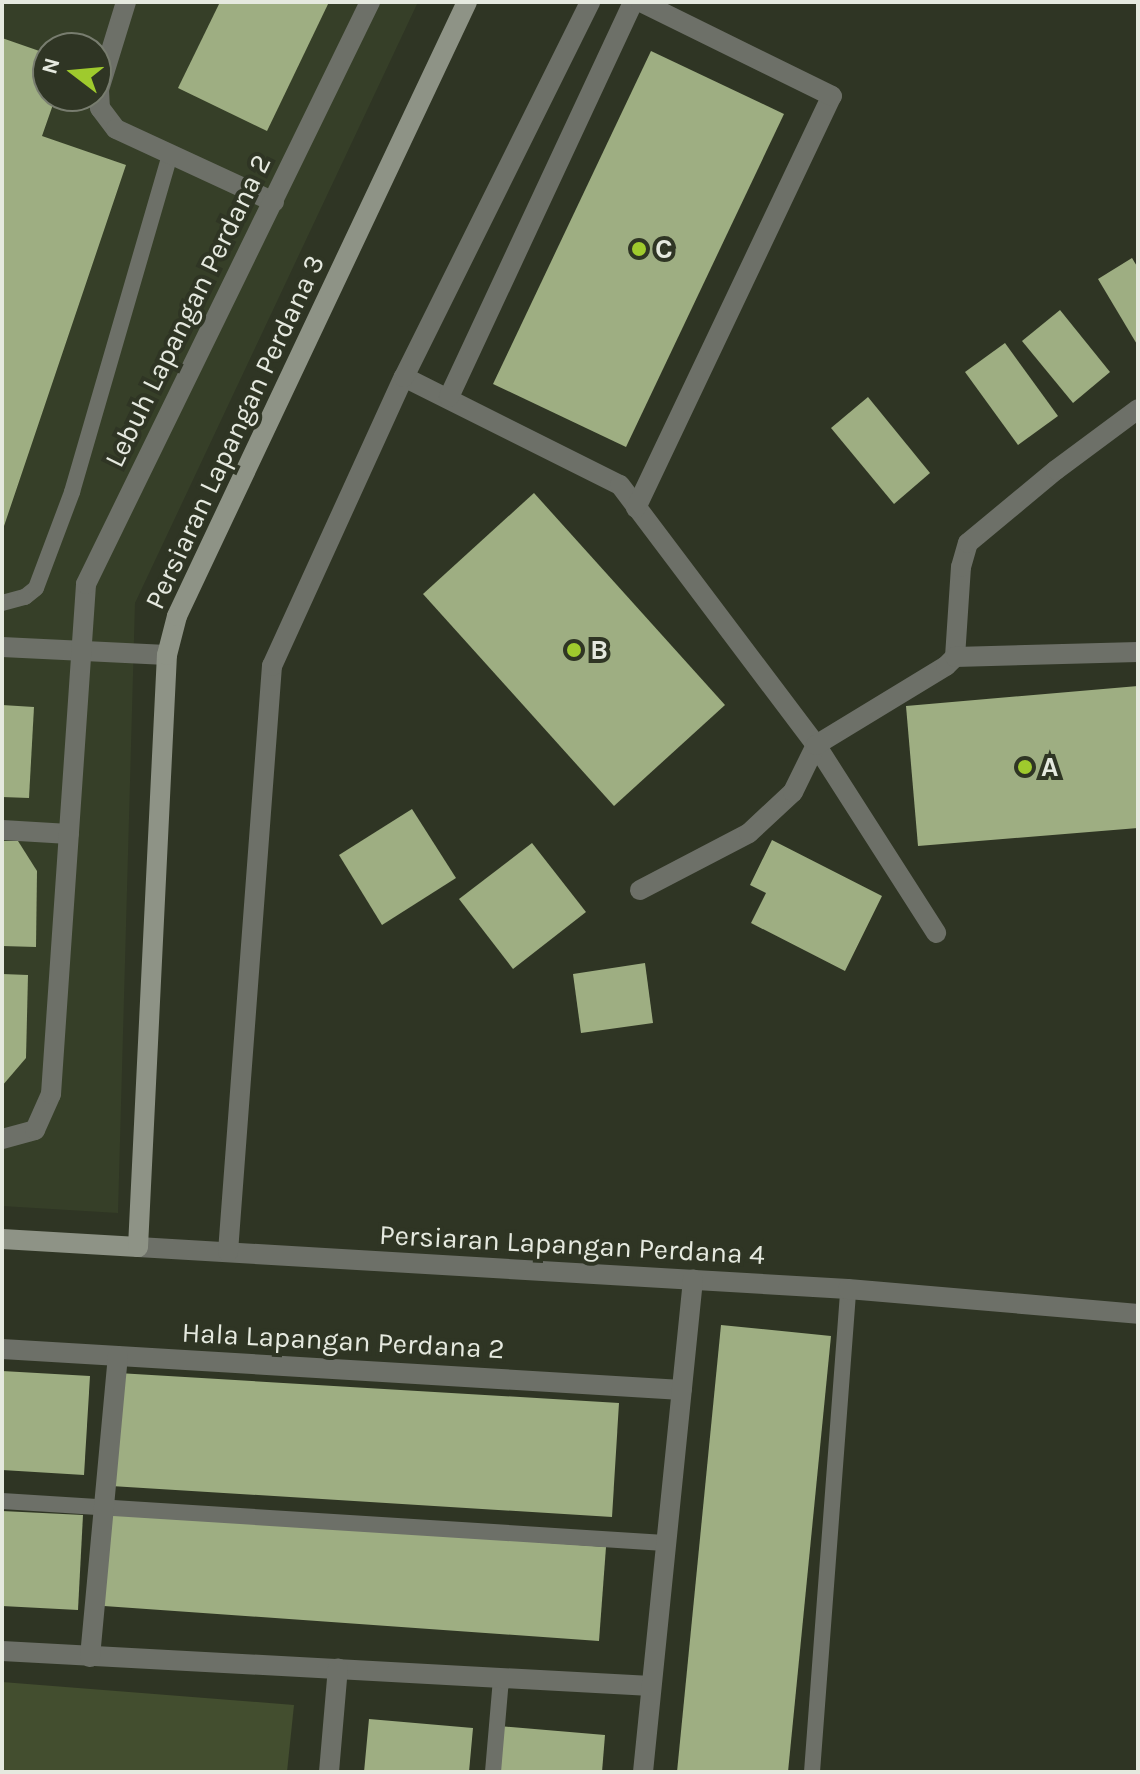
<!DOCTYPE html>
<html>
<head>
<meta charset="utf-8">
<style>
	body { margin:0 }
	#map { position:relative; width:1140px; height:1774px; overflow:hidden; background:#2f3524; font-family:Karla,sans-serif }
	div>[style] { position:absolute }
	[style*='--x'] { left:calc(var(--x)*1px); top:calc(var(--y)*1px); width:calc(var(--w)*1px); rotate:calc(var(--a)*1deg) }
	.built>* { inset:0; background:#363f28 }
	.green>* { inset:0; background:#434e2f }
	.building>* { inset:0; background:#9eae82 }
	.lane>* { height:16px; margin:-8px; padding:0 8px; transform-origin:8px; border-radius:8px; background:#6d7068 }
	.street>* { height:20px; margin:-10px; padding:0 10px; transform-origin:10px; border-radius:10px; background:#6d7068 }
	.secondary>* { height:20px; margin:-10px; padding:0 10px; transform-origin:10px; border-radius:10px; background:#8e9386 }
	.dots>* { width:22px; height:22px; translate:-50% -50%; box-sizing:border-box; border:4px solid #2f3524; border-radius:50% }
	span { translate:-50% -50%; white-space:nowrap; text-align:center; line-height:1.15; -webkit-text-stroke:8px #2f3524; paint-order:stroke }
	.poi-label { font-size:28px; color:#e5e9df; font-weight:700 }
	.left { translate:0 -50%; text-align:left }
	.street-label { font-size:28px; color:#e5e9df }
	.frame { position:absolute; inset:0; border:4px solid #e5e9df; pointer-events:none }
	.north { position:absolute; left:32px; top:32px; width:80px; height:80px; box-sizing:border-box; background:#2f3524; border:2px solid #787d6f; border-radius:50%; rotate:286deg; font-size:22px; font-weight:700; line-height:32px; text-align:center; color:#e5e9df }
	.north::after { content:''; display:block; margin:auto; width:28px; height:36px; background:#9fca2d; clip-path:polygon(50% 0,100% 100%,50% 72%,0 100%) }
</style>
</head>
<body>
<div id="map">
	<div class="built">
		<i style="clip-path:polygon(evenodd,2px 2px,418px 2px,135px 603px,118px 1213px,2px 1206px,2px 2px,48px 48px,96px 48px,96px 96px,48px 96px,48px 48px)"></i>
	</div>
	<div class="green">
		<i style="clip-path:polygon(2px 1682px,294px 1705px,287px 1772px,2px 1772px)"></i>
	</div>
	<div class="building">
		<i style="clip-path:polygon(220px 2px,329px 2px,267px 131px,178px 88px)"></i>
		<i style="clip-path:polygon(2px 38px,48px 54px,48px 96px,56px 96px,42px 136px,126px 165px,3px 529px)"></i>
		<i style="clip-path:polygon(651px 51px,784px 114px,626px 447px,493px 384px)"></i>
		<i style="clip-path:polygon(1132px 258px,1138px 268px,1138px 346px,1098px 279px)"></i>
		<i style="clip-path:polygon(1060px 310px,1110px 372px,1073px 403px,1022px 341px)"></i>
		<i style="clip-path:polygon(1005px 343px,1058px 416px,1018px 445px,965px 372px)"></i>
		<i style="clip-path:polygon(868px 397px,930px 473px,894px 504px,831px 428px)"></i>
		<i style="clip-path:polygon(534px 493px,725px 705px,614px 806px,423px 594px)"></i>
		<i style="clip-path:polygon(1138px 686px,1138px 828px,918px 846px,906px 706px)"></i>
		<i style="clip-path:polygon(2px 705px,34px 707px,29px 798px,2px 797px)"></i>
		<i style="clip-path:polygon(412px 809px,456px 878px,382px 925px,339px 855px)"></i>
		<i style="clip-path:polygon(772px 840px,882px 896px,845px 971px,751px 923px,766px 893px,750px 885px)"></i>
		<i style="clip-path:polygon(2px 841px,18px 841px,37px 871px,36px 947px,2px 946px)"></i>
		<i style="clip-path:polygon(532px 843px,586px 912px,513px 969px,459px 899px)"></i>
		<i style="clip-path:polygon(645px 963px,653px 1023px,581px 1033px,573px 974px)"></i>
		<i style="clip-path:polygon(2px 974px,28px 975px,26px 1058px,2px 1086px)"></i>
		<i style="clip-path:polygon(721px 1325px,831px 1336px,788px 1772px,677px 1772px)"></i>
		<i style="clip-path:polygon(2px 1371px,90px 1376px,84px 1475px,2px 1470px)"></i>
		<i style="clip-path:polygon(118px 1373px,619px 1403px,612px 1517px,111px 1486px)"></i>
		<i style="clip-path:polygon(2px 1511px,83px 1515px,78px 1610px,2px 1606px)"></i>
		<i style="clip-path:polygon(111px 1512px,606px 1547px,599px 1641px,104px 1606px)"></i>
		<i style="clip-path:polygon(369px 1719px,473px 1728px,469px 1772px,364px 1772px)"></i>
		<i style="clip-path:polygon(499px 1726px,605px 1735px,602px 1772px,495px 1772px)"></i>
	</div>
	<div class="lane">
		<i style="--x:2;--y:603;--w:24;--a:-15"></i>
		<i style="--x:25;--y:597;--w:14;--a:-39"></i>
		<i style="--x:36;--y:588;--w:103;--a:-69.4"></i>
		<i style="--x:72;--y:492;--w:352;--a:-73.8"></i>
		<i style="--x:2;--y:1501;--w:664;--a:3.62"></i>
		<i style="--x:493;--y:1772;--w:93;--a:-85.1"></i>
		<i style="--x:812;--y:1772;--w:484;--a:-85.7"></i>
	</div>
	<div class="street">
		<i style="--x:126;--y:2;--w:92;--a:107.1"></i>
		<i style="--x:99;--y:90;--w:18;--a:87"></i>
		<i style="--x:100;--y:108;--w:26;--a:53"></i>
		<i style="--x:116;--y:129;--w:174;--a:24.8"></i>
		<i style="--x:404;--y:377;--w:241;--a:26.6"></i>
		<i style="--x:620;--y:485;--w:326;--a:53"></i>
		<i style="--x:816;--y:745;--w:223;--a:57.4"></i>
		<i style="--x:449;--y:397;--w:436;--a:-65"></i>
		<i style="--x:636;--y:508;--w:456;--a:-64.6"></i>
		<i style="--x:832;--y:96;--w:213;--a:-153.8"></i>
		<i style="--x:2;--y:647;--w:165;--a:2.8"></i>
		<i style="--x:955;--y:657;--w:90;--a:-86.2"></i>
		<i style="--x:961;--y:567;--w:25;--a:-74"></i>
		<i style="--x:968;--y:543;--w:114;--a:-39.7"></i>
		<i style="--x:1056;--y:470;--w:102;--a:-36.6"></i>
		<i style="--x:2;--y:830;--w:67;--a:3.4"></i>
		<i style="--x:640;--y:890;--w:123;--a:-27.6"></i>
		<i style="--x:749;--y:833;--w:60;--a:-43"></i>
		<i style="--x:793;--y:792;--w:52;--a:-63.9"></i>
		<i style="--x:816;--y:745;--w:152;--a:-31.3"></i>
		<i style="--x:946;--y:666;--w:13;--a:-45"></i>
		<i style="--x:955;--y:657;--w:183;--a:-1.6"></i>
		<i style="--x:2;--y:1139;--w:34;--a:-15"></i>
		<i style="--x:35;--y:1130;--w:39;--a:-66"></i>
		<i style="--x:51;--y:1094;--w:511;--a:-86.07"></i>
		<i style="--x:86;--y:584;--w:648;--a:-63.99"></i>
		<i style="--x:138;--y:1247;--w:711;--a:3.39"></i>
		<i style="--x:848;--y:1289;--w:291;--a:4.9"></i>
		<i style="--x:228;--y:1252;--w:588;--a:-85.71"></i>
		<i style="--x:272;--y:666;--w:318;--a:-65.5"></i>
		<i style="--x:404;--y:377;--w:419;--a:-63.6"></i>
		<i style="--x:2;--y:1349;--w:681;--a:3.45"></i>
		<i style="--x:2;--y:1651;--w:650;--a:3.09"></i>
		<i style="--x:90;--y:1657;--w:302;--a:-84.7"></i>
		<i style="--x:329;--y:1772;--w:104;--a:-85.1"></i>
		<i style="--x:643;--y:1772;--w:495;--a:-84.2"></i>
	</div>
	<div class="secondary">
		<i style="--x:2;--y:1239;--w:136;--a:3.4"></i>
		<i style="--x:138;--y:1247;--w:593;--a:-87.2"></i>
		<i style="--x:167;--y:655;--w:40;--a:-75.6"></i>
		<i style="--x:177;--y:616;--w:679;--a:-64.72"></i>
	</div>
	<div class="dots">
		<i style="left:639px;top:249px;background:#9fca2d"></i>
		<i style="left:574px;top:650px;background:#9fca2d"></i>
		<i style="left:1025px;top:767px;background:#9fca2d"></i>
	</div>
	<div class="poi-label">
		<span class="left" style="left:655px;top:249px">C</span>
		<span class="left" style="left:590px;top:650px">B</span>
		<span class="left" style="left:1041px;top:767px">A</span>
	</div>
	<div class="street-label">
		<span style="left:188px;top:311px;rotate:-64deg">Lebuh Lapangan Perdana 2</span>
		<span style="left:235px;top:432px;rotate:-65deg">Persiaran Lapangan Perdana 3</span>
		<span style="left:572px;top:1245px;rotate:3deg">Persiaran Lapangan Perdana 4</span>
		<span style="left:343px;top:1341px;rotate:3deg">Hala Lapangan Perdana 2</span>
	</div>
	<div class="frame"></div>
	<div class="north">N</div>
</div>
</body>
</html>
